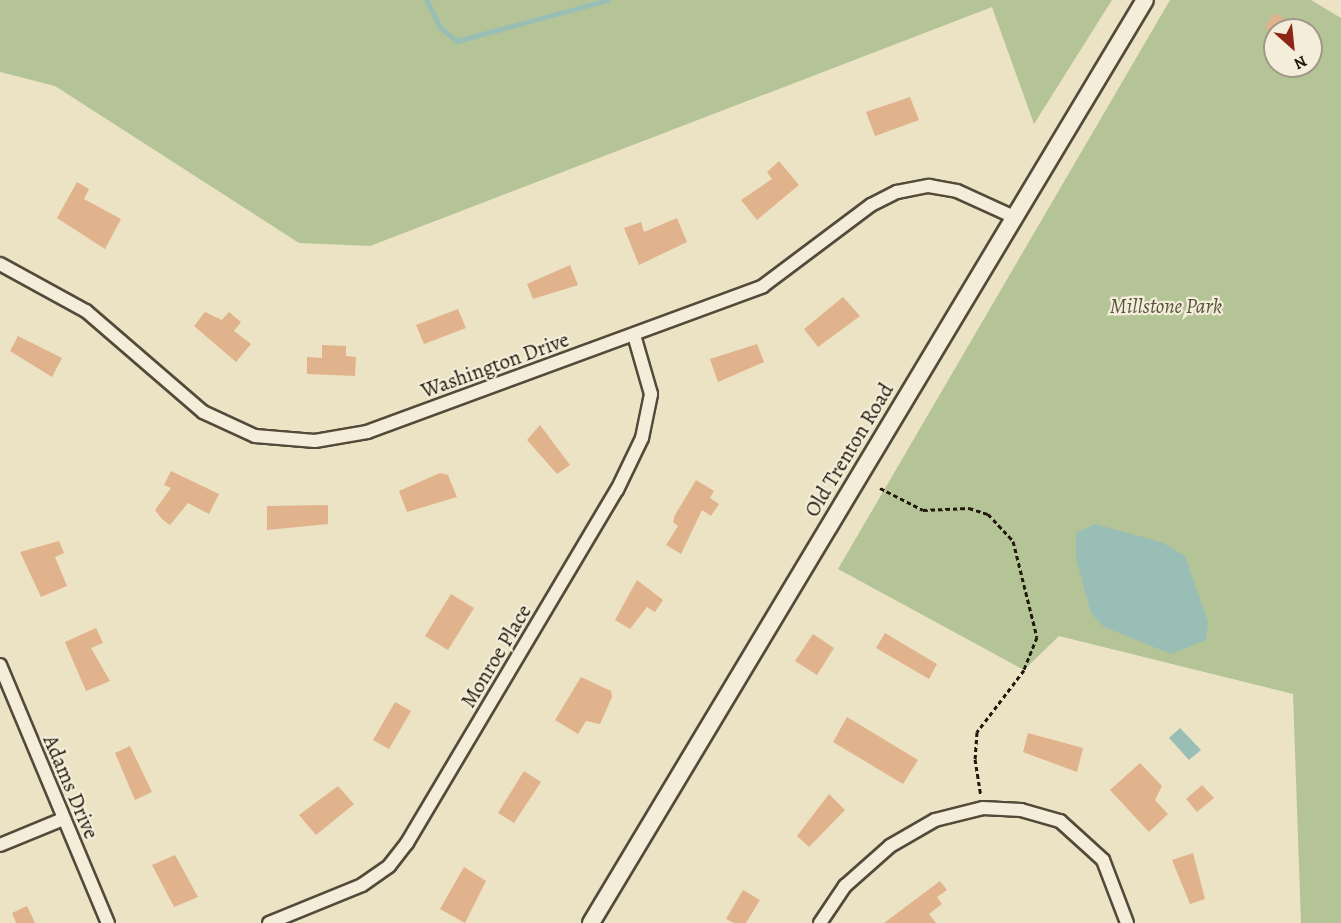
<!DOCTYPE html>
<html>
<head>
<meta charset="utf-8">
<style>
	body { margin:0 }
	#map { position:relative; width:1341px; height:923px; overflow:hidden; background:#ece3c4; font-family:Alegreya,serif }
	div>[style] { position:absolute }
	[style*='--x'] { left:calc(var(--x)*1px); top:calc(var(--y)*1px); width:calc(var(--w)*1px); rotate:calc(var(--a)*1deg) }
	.green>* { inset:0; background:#b4c496 }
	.water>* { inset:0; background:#99beb6 }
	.stream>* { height:4.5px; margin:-2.25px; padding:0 2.25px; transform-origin:2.25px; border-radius:2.25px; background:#99beb6 }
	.building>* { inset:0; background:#e0b38d }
	.path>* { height:3px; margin-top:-1.5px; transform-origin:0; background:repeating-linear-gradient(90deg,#21170c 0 4.5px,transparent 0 7.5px) }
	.roads { filter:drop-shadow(2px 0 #544a3a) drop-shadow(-2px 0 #544a3a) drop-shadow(0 2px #544a3a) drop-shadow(0 -2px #544a3a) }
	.street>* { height:12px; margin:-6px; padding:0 6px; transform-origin:6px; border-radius:6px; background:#f3edd9 }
	.secondary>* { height:16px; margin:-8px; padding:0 8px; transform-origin:8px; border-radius:8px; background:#f3edd9 }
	span { translate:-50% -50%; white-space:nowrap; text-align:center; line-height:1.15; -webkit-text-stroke:4.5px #f3edd9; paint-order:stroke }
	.park-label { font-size:21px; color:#54543c; font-style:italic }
	.street-label { font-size:21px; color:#21170c }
	.north { position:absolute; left:1263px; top:18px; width:60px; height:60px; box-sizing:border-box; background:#f3edd9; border:2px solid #9f9787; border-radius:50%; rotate:153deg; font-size:16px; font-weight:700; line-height:24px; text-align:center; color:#21170c }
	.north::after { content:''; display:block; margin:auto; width:21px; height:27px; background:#8f2418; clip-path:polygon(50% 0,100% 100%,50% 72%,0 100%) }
</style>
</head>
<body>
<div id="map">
	<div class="green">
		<i style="clip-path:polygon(0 0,1112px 0,1034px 124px,992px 7px,370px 246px,299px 243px,55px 86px,0 72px)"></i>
		<i style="clip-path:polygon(evenodd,1170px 0,1311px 0,1341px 18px,1341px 923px,1301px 923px,1293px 694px,1059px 636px,1024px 670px,838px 569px,1170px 0,1275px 30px,1311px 30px,1311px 66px,1275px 66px,1275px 30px)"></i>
	</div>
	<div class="water">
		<i style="clip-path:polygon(1095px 524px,1161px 542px,1185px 556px,1208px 622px,1206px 640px,1171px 654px,1104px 627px,1091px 613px,1076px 558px,1076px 533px)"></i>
		<i style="clip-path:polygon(1180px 728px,1201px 750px,1189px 760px,1169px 738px)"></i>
	</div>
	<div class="stream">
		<i style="--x:427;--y:0;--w:30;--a:64"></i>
		<i style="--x:440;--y:27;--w:22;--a:39"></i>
		<i style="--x:457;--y:41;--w:156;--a:-15.2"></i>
	</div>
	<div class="building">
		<i style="clip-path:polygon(1274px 13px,1285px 19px,1275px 34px,1265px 28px)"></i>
		<i style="clip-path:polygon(910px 97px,919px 120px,875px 136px,866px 112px)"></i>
		<i style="clip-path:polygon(779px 161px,799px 185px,757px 220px,741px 200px,772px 179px,767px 172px)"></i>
		<i style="clip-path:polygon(77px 182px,89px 189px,84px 199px,121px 219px,105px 249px,57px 218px)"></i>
		<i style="clip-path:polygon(677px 218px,687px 242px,639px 265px,624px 228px,641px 222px,644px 232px)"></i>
		<i style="clip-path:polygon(570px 265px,578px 285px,533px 299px,527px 284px)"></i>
		<i style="clip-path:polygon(843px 297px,860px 316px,818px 347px,804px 329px)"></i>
		<i style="clip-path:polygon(458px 309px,466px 328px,424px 344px,416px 325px)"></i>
		<i style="clip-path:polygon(205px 312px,222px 320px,229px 312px,241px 322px,234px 331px,251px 344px,236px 362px,194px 326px)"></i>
		<i style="clip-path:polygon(18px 336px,62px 358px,52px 377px,10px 351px)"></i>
		<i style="clip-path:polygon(757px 344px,764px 362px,718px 382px,710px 359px)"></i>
		<i style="clip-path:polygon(322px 345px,346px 346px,346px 356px,356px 357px,355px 376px,307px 374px,307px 357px,322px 358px)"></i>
		<i style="clip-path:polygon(540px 425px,570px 465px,557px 474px,527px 440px)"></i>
		<i style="clip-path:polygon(171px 471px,219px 494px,209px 514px,188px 503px,170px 525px,162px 519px,155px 510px,171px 488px,164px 485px)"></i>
		<i style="clip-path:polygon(440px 473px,448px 475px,457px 497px,407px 512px,399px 491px)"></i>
		<i style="clip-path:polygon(696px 480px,714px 491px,710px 498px,719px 504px,711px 516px,702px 510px,681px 554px,666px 545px,678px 526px,673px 522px,675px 515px)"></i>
		<i style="clip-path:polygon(328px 505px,328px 524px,267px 530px,267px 506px)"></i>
		<i style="clip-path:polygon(59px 541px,64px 553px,55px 557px,67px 586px,41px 597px,20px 552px)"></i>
		<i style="clip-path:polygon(637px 580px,663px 600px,655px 612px,647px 607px,630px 629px,615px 620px)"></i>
		<i style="clip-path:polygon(451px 594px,474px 608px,448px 650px,425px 636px)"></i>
		<i style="clip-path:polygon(96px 628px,103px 643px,91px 648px,110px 681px,86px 691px,65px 642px)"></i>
		<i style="clip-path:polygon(885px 633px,937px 664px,929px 679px,876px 648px)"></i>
		<i style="clip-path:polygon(813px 634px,834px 648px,817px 675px,795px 661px)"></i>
		<i style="clip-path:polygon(581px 677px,611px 691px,612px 697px,600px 724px,586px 721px,578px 734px,555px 720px)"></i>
		<i style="clip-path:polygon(395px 702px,411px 711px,389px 749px,373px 740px)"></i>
		<i style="clip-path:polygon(847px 717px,918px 760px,903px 784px,833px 742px)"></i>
		<i style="clip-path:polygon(1028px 733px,1083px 748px,1077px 772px,1023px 752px)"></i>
		<i style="clip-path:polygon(130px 746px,152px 792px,135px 800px,115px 753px)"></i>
		<i style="clip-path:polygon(1140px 763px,1162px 786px,1155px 800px,1168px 814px,1149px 832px,1110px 790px)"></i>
		<i style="clip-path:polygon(524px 771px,541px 782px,514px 823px,498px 813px)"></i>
		<i style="clip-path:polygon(1202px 785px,1214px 798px,1197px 812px,1186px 799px)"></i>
		<i style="clip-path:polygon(338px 786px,354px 804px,316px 835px,299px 815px)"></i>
		<i style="clip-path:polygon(829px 794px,845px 810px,809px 847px,797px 836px)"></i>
		<i style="clip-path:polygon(1193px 853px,1205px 899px,1190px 904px,1172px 860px)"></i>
		<i style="clip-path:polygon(175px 855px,198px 897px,174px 907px,152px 865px)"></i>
		<i style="clip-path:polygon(464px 867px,486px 881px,465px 923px,440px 909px)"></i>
		<i style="clip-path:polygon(940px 881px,947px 890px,937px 897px,942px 904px,929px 914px,936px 923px,884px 923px)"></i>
		<i style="clip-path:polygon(743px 890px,760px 900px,746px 923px,734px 923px,726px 919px)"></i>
		<i style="clip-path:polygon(27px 906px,35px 923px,16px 923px,12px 913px)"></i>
	</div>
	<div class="path">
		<i style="--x:880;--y:488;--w:48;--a:27.1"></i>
		<i style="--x:923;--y:510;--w:46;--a:-2.5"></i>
		<i style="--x:969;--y:508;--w:20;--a:18"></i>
		<i style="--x:988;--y:514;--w:37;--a:47"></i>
		<i style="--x:1013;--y:541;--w:99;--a:76"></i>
		<i style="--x:1037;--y:637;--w:35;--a:112"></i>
		<i style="--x:1024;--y:670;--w:78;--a:127.2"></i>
		<i style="--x:977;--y:732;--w:27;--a:94"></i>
		<i style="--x:975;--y:759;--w:37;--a:81"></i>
	</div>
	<div class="roads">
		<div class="street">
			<i style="--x:0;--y:264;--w:98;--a:28.7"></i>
			<i style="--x:86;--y:311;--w:155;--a:40.8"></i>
			<i style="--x:203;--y:412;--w:57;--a:24.8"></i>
			<i style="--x:255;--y:436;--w:60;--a:4.8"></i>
			<i style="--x:315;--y:441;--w:53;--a:-9.8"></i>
			<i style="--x:367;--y:432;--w:422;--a:-20.2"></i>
			<i style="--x:763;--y:286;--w:135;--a:-36.9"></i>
			<i style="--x:871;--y:205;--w:29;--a:-27"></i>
			<i style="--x:897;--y:192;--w:33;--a:-11"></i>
			<i style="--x:929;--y:186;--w:28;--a:10"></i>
			<i style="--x:957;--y:191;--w:63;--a:24.5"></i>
			<i style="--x:0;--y:665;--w:280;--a:67.3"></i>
			<i style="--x:0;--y:845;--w:68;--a:-22.4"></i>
			<i style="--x:269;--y:923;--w:100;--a:-22.2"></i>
			<i style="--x:362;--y:885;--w:33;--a:-35"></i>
			<i style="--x:389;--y:866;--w:29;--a:-52"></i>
			<i style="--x:407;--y:843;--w:411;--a:-59.3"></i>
			<i style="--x:617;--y:490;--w:58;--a:-64.3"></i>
			<i style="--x:642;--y:438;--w:45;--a:-78.4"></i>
			<i style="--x:651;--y:394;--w:61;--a:-106.1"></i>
			<i style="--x:820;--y:923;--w:45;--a:-56"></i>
			<i style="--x:845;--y:886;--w:60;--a:-41.6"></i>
			<i style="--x:890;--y:846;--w:52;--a:-30"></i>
			<i style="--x:935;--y:820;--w:49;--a:-14"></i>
			<i style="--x:983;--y:808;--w:38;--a:3"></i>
			<i style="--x:1021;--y:810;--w:41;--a:15.8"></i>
			<i style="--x:1060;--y:821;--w:58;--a:42.2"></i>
			<i style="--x:1103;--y:860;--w:67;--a:69.1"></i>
		</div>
		<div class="secondary">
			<i style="--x:591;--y:923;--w:1076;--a:-59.03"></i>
		</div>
	</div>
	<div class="park-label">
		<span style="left:1166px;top:306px">Millstone Park</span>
	</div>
	<div class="street-label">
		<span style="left:495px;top:365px;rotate:-20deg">Washington Drive</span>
		<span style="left:849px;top:450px;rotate:-59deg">Old Trenton Road</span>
		<span style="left:496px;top:656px;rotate:-59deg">Monroe Place</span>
		<span style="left:71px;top:787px;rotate:67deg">Adams Drive</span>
	</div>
	<div class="north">N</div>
</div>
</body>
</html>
